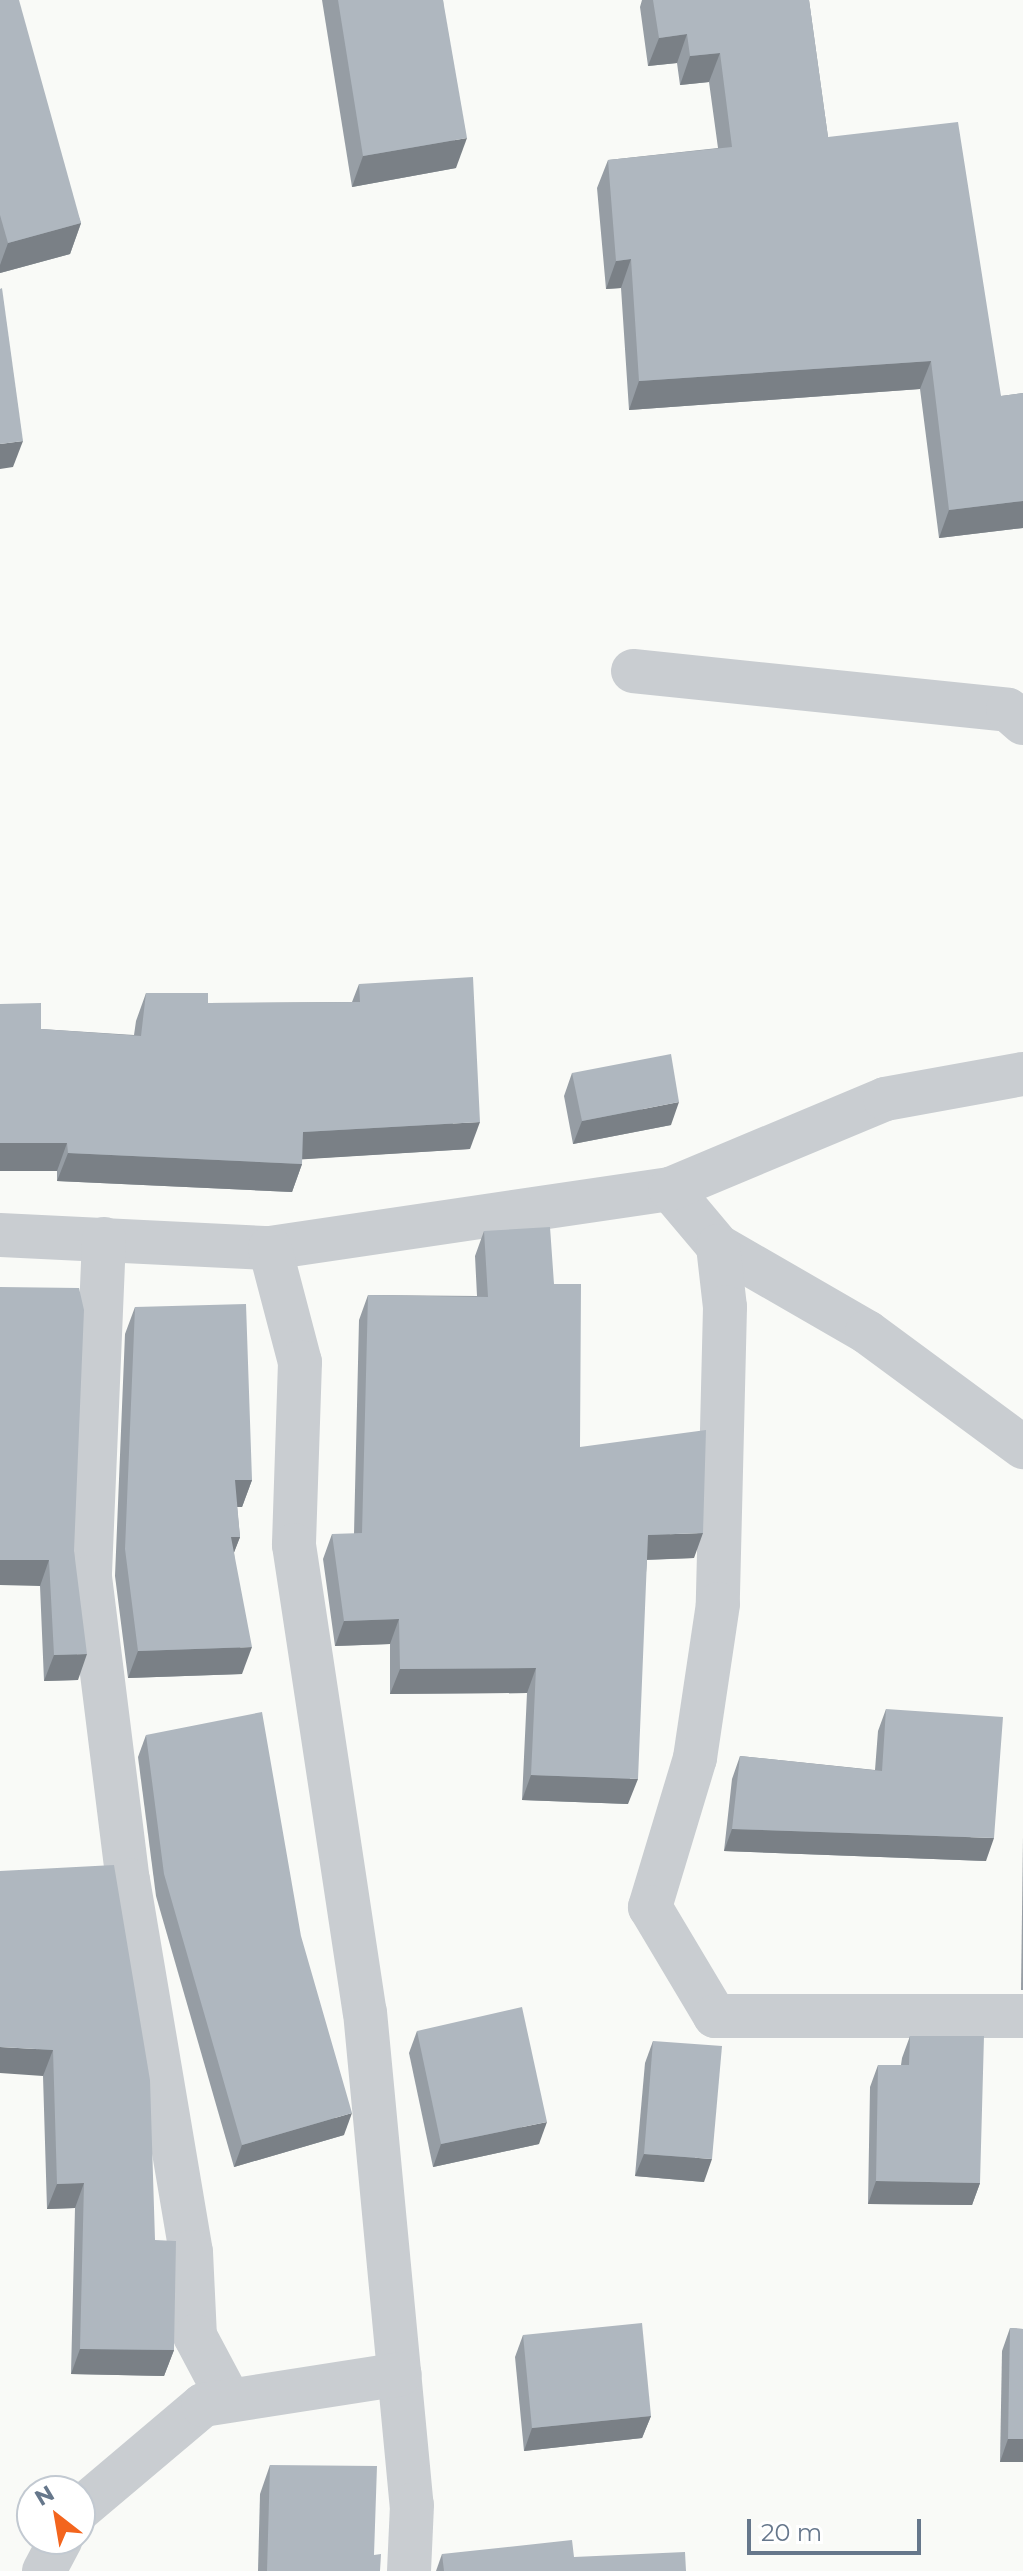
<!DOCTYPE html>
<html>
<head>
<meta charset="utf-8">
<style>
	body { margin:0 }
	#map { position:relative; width:1023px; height:2571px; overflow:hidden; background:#f9faf7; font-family:Montserrat,sans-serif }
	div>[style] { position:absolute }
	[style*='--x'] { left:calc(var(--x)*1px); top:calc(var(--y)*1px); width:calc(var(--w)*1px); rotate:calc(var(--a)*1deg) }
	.street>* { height:44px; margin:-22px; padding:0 22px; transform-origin:22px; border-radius:22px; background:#c9cdd1 }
	.wall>* { inset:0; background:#969da4 }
	.shaded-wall>* { inset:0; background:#7a8086 }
	.building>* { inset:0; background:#afb7bf }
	span { translate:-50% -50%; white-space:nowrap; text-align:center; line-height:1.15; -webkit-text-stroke:8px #fff; paint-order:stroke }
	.north { position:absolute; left:16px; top:2475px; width:80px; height:80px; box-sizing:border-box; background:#fff; border:2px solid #c2c9d1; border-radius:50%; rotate:329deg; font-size:22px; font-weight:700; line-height:32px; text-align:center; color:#66778b }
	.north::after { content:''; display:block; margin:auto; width:28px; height:36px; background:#f3651e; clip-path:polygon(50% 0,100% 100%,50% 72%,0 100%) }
	.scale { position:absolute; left:747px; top:2519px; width:174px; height:36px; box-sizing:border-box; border:4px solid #66778b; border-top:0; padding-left:10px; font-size:24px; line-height:28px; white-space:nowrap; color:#66778b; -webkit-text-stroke:6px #fff; paint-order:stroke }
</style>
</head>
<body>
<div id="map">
	<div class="street">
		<i style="--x:633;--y:671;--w:377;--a:5.9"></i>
		<i style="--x:1008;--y:710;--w:20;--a:41"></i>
		<i style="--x:670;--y:1189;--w:75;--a:49.9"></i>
		<i style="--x:718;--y:1246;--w:172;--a:30"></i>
		<i style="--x:867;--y:1332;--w:194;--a:36.4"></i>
		<i style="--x:0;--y:1235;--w:270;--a:2.8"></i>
		<i style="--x:270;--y:1248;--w:404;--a:-8.4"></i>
		<i style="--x:670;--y:1189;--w:233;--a:-22.7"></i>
		<i style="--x:885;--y:1099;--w:140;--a:-10.3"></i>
		<i style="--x:104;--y:1239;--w:338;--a:92.4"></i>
		<i style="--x:90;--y:1577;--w:305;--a:82.9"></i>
		<i style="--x:128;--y:1880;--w:377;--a:80.4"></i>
		<i style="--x:191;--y:2252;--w:84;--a:87.3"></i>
		<i style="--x:195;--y:2336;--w:72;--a:62"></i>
		<i style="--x:718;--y:1246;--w:61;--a:83.5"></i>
		<i style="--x:725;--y:1307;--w:297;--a:91.4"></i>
		<i style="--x:718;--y:1604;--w:156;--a:98.5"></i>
		<i style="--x:695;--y:1758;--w:156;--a:106.8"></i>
		<i style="--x:650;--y:1907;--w:127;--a:59.2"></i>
		<i style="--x:715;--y:2016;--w:308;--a:0"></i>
		<i style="--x:270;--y:1248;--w:118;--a:75.3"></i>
		<i style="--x:300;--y:1362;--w:183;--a:91.9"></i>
		<i style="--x:294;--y:1545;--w:472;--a:81.4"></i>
		<i style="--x:365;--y:2012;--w:495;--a:84.6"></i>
		<i style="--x:412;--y:2505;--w:66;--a:92.6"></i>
		<i style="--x:80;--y:2509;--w:161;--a:-40.2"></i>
		<i style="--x:203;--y:2405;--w:199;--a:-8.9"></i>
		<i style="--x:44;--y:2571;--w:36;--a:-62"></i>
	</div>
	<div class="wall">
		<i style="clip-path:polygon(0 0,81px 223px,70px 254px,0 273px)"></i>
		<i style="clip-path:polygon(322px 0,443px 0,456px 168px,352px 187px)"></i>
		<i style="clip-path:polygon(642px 0,809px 0,828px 137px,1001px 396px,1023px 393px,1023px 528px,939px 538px,920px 389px,629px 410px,621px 288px,606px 289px,597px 188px,608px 160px,718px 148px,709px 82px,680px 85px,677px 63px,648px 66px,640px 7px)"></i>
		<i style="clip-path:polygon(359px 984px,470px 1149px,302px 1159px,302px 1164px,292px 1192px,57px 1181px,57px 1171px,0 1171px,0 1004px,41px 1029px,134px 1035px,136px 1021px,146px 993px,208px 1003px,352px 1002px)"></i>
		<i style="clip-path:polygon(572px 1073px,671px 1125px,573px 1144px,564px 1096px)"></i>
		<i style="clip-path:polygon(484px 1231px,554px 1284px,580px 1447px,694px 1558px,647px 1560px,628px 1804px,522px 1800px,527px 1693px,390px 1694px,390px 1644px,335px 1646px,323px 1559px,332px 1534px,354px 1534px,359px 1320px,368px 1295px,477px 1296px,475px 1256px)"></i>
		<i style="clip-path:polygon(0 1287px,74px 1551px,78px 1680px,44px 1681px,40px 1586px)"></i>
		<i style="clip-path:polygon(135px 1307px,252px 1480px,242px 1507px,237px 1507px,240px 1537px,234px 1552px,242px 1674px,128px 1678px,115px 1576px,125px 1334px)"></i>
		<i style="clip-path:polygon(886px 1709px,986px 1861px,724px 1851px,732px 1779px,740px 1756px,875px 1770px,878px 1731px)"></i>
		<i style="clip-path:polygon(146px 1735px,344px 2135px,234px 2167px,156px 1896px,138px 1757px)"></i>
		<i style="clip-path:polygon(1023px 1836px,1023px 1990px,1021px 1990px)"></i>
		<i style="clip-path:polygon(0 1871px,155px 2240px,174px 2350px,164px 2376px,71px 2374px,75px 2208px,47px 2209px,43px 2076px)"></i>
		<i style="clip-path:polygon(417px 2031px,539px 2144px,433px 2167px,409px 2053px)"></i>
		<i style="clip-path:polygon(910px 2036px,980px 2183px,972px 2205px,868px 2204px,870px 2087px,878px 2065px,901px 2065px,902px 2058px)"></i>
		<i style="clip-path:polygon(653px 2041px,704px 2182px,635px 2176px,645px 2063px)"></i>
		<i style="clip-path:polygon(1010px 2328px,1023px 2329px,1023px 2462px,1000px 2462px,1002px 2351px)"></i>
		<i style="clip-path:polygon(523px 2335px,651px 2416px,642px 2438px,524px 2451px,515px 2357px)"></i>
		<i style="clip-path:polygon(270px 2465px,374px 2555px,380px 2571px,258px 2571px,260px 2494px)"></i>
		<i style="clip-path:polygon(442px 2554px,574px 2557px,686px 2571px,436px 2571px)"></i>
	</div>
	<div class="shaded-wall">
		<i style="clip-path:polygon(687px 34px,677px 63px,648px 66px,659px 38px)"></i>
		<i style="clip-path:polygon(720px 53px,709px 82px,680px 85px,690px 56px)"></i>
		<i style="clip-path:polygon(467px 138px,456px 168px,352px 187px,363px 156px)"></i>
		<i style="clip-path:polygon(81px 223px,70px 254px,0 273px,0 265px,8px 243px)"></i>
		<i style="clip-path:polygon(631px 259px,621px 288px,606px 289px,616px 261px)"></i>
		<i style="clip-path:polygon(931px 361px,920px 389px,629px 410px,639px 381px)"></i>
		<i style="clip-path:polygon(23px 441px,13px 467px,0 469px,0 444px)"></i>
		<i style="clip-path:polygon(1023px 501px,1023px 528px,939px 538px,949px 510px)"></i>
		<i style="clip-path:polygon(679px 1102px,671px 1125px,573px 1144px,582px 1121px)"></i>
		<i style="clip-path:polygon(480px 1122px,470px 1149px,292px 1160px,303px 1132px)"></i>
		<i style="clip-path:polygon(0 1143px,67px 1143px,57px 1171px,0 1171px)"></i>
		<i style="clip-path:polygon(68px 1153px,302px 1164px,292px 1192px,57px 1181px)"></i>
		<i style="clip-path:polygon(235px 1480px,252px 1480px,242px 1507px,225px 1507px)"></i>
		<i style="clip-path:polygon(703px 1533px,694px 1558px,639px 1560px,648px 1535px)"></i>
		<i style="clip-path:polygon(231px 1537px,240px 1537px,230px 1563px)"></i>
		<i style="clip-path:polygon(0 1560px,49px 1560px,40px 1586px,0 1585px)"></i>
		<i style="clip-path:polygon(399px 1619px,390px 1644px,335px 1646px,344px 1621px)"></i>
		<i style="clip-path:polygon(252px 1647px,242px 1674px,128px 1678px,138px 1651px)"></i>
		<i style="clip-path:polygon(87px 1654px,78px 1680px,44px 1681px,54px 1655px)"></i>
		<i style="clip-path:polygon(536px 1668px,527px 1693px,390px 1694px,400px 1669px)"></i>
		<i style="clip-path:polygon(531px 1775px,638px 1779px,628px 1804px,522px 1800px)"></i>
		<i style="clip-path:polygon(732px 1829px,994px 1838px,986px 1861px,724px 1851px)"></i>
		<i style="clip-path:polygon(0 2047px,53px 2050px,43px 2076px,0 2073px)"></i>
		<i style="clip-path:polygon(352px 2113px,344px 2135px,234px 2167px,242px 2145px)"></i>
		<i style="clip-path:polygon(547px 2122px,539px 2144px,433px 2167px,441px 2144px)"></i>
		<i style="clip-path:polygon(644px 2154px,712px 2159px,704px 2182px,635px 2176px)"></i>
		<i style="clip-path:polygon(876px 2181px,980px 2183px,972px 2205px,868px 2204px)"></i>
		<i style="clip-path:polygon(84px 2183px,75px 2208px,47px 2209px,57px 2184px)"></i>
		<i style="clip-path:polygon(80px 2349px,174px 2350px,164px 2376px,71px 2374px)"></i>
		<i style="clip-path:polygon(651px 2416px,642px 2438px,524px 2451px,532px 2428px)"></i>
		<i style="clip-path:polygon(1008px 2439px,1023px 2439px,1023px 2462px,1000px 2462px)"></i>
	</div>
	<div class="building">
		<i style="clip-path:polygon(0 0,19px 0,81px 223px,8px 243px,0 215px)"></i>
		<i style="clip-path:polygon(338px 0,443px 0,467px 138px,363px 156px)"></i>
		<i style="clip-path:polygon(653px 0,809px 0,828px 137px,958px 122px,1001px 396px,1023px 393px,1023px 501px,949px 510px,931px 361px,639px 381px,631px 259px,616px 261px,608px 160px,732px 147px,720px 53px,690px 56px,687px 34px,659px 38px)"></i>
		<i style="clip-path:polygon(2px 288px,23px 441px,0 444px,0 289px)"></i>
		<i style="clip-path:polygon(473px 977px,480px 1122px,303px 1132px,302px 1164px,68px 1153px,67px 1143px,0 1143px,0 1004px,41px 1003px,41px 1029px,141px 1036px,146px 993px,208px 993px,208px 1003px,360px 1002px,359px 984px)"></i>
		<i style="clip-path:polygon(671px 1054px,679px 1102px,582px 1121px,572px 1073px)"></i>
		<i style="clip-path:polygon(550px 1227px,554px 1284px,581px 1284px,580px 1447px,706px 1430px,703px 1533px,648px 1535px,638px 1779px,531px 1775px,536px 1668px,400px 1669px,399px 1619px,344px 1621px,332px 1534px,362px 1533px,368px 1295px,488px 1297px,484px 1231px)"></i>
		<i style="clip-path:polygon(0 1287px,79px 1288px,84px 1310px,74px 1551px,87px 1654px,54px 1655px,49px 1560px,0 1560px)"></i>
		<i style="clip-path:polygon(246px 1304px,252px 1480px,235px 1480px,240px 1537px,231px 1537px,252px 1647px,138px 1651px,125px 1549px,135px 1307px)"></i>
		<i style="clip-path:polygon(886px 1709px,1003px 1717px,994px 1838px,732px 1829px,740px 1756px,882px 1771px)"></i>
		<i style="clip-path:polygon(262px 1712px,301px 1936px,352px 2113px,242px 2145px,164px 1874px,146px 1735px)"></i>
		<i style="clip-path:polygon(114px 1865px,150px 2080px,155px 2240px,176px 2241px,174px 2350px,80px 2349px,84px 2183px,57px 2184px,53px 2050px,0 2047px,0 1871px)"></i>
		<i style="clip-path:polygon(522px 2007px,547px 2122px,441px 2144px,417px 2031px)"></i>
		<i style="clip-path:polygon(910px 2036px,984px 2036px,980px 2183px,876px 2181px,878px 2065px,909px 2065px)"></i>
		<i style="clip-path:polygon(653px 2041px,722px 2046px,712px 2159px,644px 2154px)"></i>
		<i style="clip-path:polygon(642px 2323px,651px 2416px,532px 2428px,523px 2335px)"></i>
		<i style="clip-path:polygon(1010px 2328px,1023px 2329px,1023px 2439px,1008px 2439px)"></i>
		<i style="clip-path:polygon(270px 2465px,377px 2466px,374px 2555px,381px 2554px,380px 2571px,267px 2571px)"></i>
		<i style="clip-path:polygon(572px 2540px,574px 2557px,685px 2552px,686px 2571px,444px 2571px,442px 2554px)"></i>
	</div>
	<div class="north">N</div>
	<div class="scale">20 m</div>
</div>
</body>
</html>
